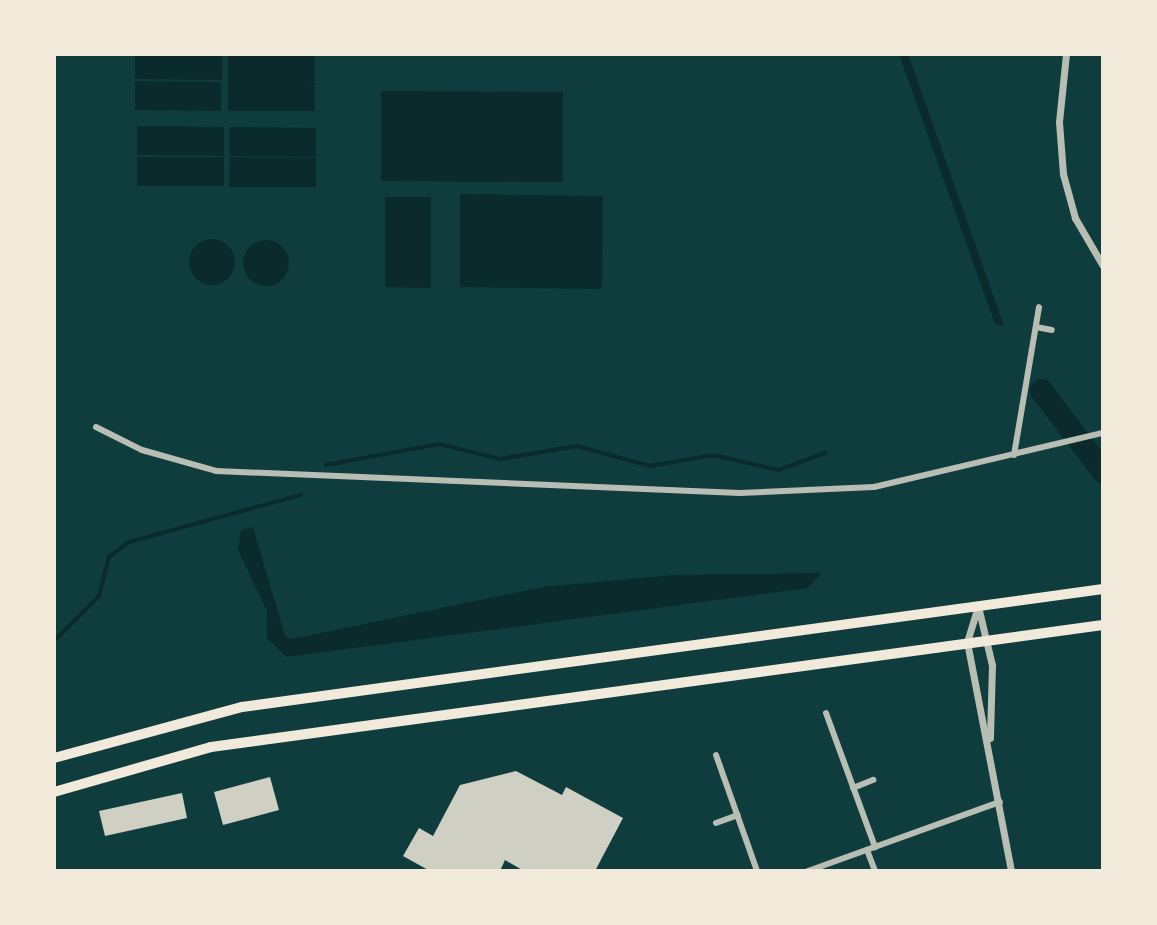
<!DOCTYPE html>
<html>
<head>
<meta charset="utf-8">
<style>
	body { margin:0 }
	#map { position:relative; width:1157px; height:925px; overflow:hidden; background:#0f3d3e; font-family:"Roboto Condensed",sans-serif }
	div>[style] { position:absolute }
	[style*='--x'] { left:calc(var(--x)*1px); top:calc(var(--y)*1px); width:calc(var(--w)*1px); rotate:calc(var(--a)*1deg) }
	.water>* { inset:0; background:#0a2a2b }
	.round { border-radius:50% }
	.stream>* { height:3.5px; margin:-1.75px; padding:0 1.75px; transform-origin:1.75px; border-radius:1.75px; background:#0a2a2b }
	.river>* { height:23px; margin:-11.5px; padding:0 11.5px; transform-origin:11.5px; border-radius:11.5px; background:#0a2a2b }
	.building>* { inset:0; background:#cfcfc3 }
	.minor>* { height:6px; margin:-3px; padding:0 3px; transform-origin:3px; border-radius:3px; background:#b8beb3 }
	.tertiary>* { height:7px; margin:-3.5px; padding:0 3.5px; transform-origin:3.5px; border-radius:3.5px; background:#b8beb3 }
	.trunk>* { height:10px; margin:-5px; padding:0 5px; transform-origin:5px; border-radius:5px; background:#f1e9da }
	span { translate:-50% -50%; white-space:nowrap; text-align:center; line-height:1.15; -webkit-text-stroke:7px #f1e9da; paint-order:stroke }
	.frame { position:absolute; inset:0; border:56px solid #f1e9da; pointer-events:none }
</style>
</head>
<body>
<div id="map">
	<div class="water">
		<i style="clip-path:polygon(135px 54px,222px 54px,222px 80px,135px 79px)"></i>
		<i style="clip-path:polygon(228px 54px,315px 54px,315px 81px,301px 82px,315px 82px,315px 111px,228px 111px)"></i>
		<i style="clip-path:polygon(899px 54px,908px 54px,1004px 326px,995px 324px)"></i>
		<i style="clip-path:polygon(135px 81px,221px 82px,221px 111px,135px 110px)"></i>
		<i style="clip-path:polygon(381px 91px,563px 92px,563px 182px,381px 181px)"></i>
		<i style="clip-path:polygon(137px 126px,224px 127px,224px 156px,137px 155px)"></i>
		<i style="clip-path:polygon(229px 127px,316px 128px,316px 157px,229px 156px)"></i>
		<i style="clip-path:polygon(137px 157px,224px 157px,224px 186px,137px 186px)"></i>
		<i style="clip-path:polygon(230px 157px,316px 158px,316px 187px,229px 187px)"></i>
		<i style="clip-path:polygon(460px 194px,603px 196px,602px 289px,460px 287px)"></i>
		<i style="clip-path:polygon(385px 197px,431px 197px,431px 288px,385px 287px)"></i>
		<i class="round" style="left:189px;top:239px;width:46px;height:46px"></i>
		<i class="round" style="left:243px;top:240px;width:46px;height:46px"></i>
		<i style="clip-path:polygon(253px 527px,285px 636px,292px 639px,543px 587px,674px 575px,822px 573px,808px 588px,286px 657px,267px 638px,267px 611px,238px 550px,241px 531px)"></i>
	</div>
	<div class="stream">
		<i style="--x:326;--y:465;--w:115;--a:-10.5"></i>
		<i style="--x:439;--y:444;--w:63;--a:13.8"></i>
		<i style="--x:500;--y:459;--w:78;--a:-9.6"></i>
		<i style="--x:577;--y:446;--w:76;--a:15.3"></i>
		<i style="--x:650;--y:466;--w:64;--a:-9.9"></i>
		<i style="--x:713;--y:455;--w:68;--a:12.8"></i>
		<i style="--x:779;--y:470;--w:49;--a:-20.3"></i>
		<i style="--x:54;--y:641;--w:64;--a:-45"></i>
		<i style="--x:99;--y:596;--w:40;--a:-75.6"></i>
		<i style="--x:109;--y:557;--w:25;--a:-37"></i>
		<i style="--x:129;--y:542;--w:178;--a:-15.3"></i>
	</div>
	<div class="river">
		<i style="--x:1041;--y:390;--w:103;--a:52.9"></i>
	</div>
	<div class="building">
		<i style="clip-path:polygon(516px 771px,562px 795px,566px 787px,623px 818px,595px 871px,524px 871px,505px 860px,500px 871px,430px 871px,403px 856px,419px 828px,433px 836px,460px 785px)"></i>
		<i style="clip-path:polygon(270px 777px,279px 810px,223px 825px,214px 792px)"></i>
		<i style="clip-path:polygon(182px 793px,187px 818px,105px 836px,99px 811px)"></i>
	</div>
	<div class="minor">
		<i style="--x:1036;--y:327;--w:16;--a:11"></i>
		<i style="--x:96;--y:427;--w:51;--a:26.6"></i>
		<i style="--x:142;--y:450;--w:77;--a:15.8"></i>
		<i style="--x:216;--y:471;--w:524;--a:2.4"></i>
		<i style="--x:740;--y:493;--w:134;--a:-2.6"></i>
		<i style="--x:874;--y:487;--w:235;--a:-13.3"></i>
		<i style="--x:1014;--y:455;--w:150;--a:-80.4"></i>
		<i style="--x:826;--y:713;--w:143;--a:69.9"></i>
		<i style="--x:716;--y:755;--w:123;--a:70.5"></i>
		<i style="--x:853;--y:788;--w:22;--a:-22"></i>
		<i style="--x:716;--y:823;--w:23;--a:-20"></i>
		<i style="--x:867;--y:850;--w:22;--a:69"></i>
		<i style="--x:808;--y:871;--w:204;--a:-19.8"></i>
	</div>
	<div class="tertiary">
		<i style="--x:1066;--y:54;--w:68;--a:95.9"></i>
		<i style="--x:1059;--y:122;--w:52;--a:85.6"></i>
		<i style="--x:1063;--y:174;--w:46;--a:74.7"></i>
		<i style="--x:1075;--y:218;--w:56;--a:59.7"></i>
		<i style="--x:978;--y:606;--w:38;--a:107"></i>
		<i style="--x:967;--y:642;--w:233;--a:79.1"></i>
		<i style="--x:978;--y:606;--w:61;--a:76.7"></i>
		<i style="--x:992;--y:665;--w:73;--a:91.6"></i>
	</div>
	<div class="trunk">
		<i style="--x:54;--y:758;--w:195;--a:-15.2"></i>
		<i style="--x:242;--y:707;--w:869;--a:-7.8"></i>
		<i style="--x:54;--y:792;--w:163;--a:-16"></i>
		<i style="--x:211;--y:747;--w:900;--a:-7.79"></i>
	</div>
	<div class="frame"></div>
</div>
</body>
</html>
